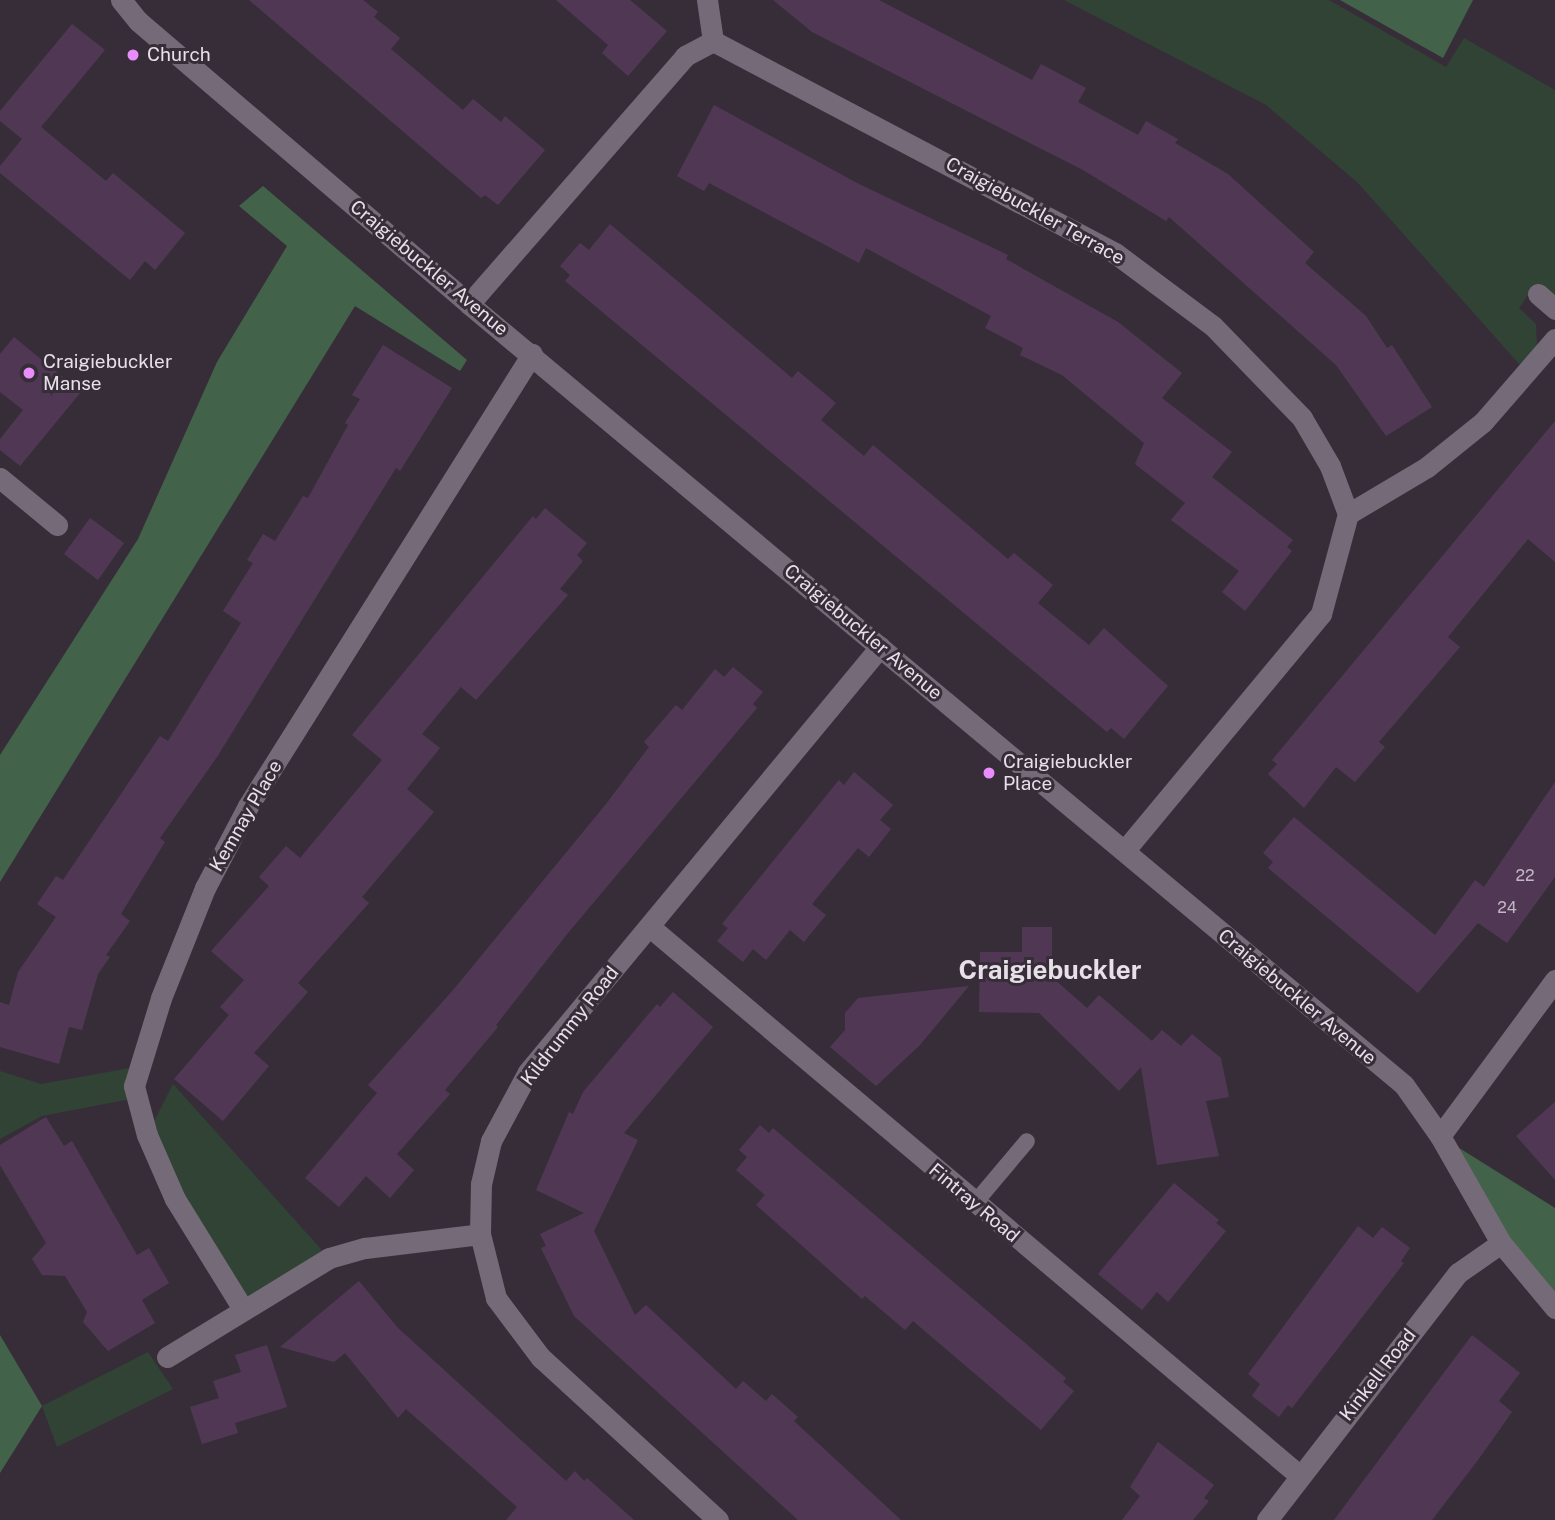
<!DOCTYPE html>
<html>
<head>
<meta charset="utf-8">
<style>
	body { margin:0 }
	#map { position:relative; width:1555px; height:1520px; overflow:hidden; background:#372d39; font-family:"Public Sans",sans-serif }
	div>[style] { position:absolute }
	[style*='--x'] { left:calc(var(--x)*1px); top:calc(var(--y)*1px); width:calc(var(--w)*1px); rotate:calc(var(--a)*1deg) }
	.green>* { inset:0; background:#304334 }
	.forest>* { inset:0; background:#426349 }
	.building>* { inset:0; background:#503855 }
	.service>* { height:16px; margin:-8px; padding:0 8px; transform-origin:8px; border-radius:8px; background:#756a77 }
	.minor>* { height:21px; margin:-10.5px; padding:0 10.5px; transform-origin:10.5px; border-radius:10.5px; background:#756a77 }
	.dots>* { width:19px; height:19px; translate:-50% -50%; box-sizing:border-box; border:4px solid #372d39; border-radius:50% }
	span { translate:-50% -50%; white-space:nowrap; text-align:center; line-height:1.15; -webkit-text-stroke:6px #372d39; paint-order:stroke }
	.number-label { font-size:16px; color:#c1b6c3 }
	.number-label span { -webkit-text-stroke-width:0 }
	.poi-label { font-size:19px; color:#e7e0e8 }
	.left { translate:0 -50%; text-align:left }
	.street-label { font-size:19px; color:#e7e0e8 }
	.district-label { font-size:26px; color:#e7e0e8; font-weight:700 }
</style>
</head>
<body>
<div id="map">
	<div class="green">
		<i style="clip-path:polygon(1064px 0,1329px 0,1446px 67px,1464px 38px,1555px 90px,1555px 299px,1534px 286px,1519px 308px,1536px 324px,1537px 346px,1521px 366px,1357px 182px,1266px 105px)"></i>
		<i style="clip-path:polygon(141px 1066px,136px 1098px,42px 1116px,0 1139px,0 1071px,41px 1084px)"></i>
		<i style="clip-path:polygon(173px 1084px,329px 1258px,243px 1309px,147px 1135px)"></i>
		<i style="clip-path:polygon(148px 1352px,173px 1389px,57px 1447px,42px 1406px)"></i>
	</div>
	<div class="forest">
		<i style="clip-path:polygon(1340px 0,1473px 0,1443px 58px)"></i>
		<i style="clip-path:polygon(263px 186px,467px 360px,460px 371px,355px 306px,0 882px,0 755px,138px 539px,217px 362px,287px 246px,239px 206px)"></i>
		<i style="clip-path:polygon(1440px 1136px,1555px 1208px,1555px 1308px)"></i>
		<i style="clip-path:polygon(0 1335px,42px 1406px,0 1473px)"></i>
	</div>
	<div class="building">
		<i style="clip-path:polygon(249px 0,363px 0,378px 12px,374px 17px,400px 38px,391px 49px,463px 110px,473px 99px,501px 122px,505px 116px,545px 150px,498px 205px,485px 195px,481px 198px)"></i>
		<i style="clip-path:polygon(556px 0,630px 0,667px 31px,628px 76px,602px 53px,608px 45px)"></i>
		<i style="clip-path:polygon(773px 0,879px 0,1032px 80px,1041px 64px,1086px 88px,1078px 102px,1138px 135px,1146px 121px,1178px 139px,1175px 143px,1228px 174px,1314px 252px,1305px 263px,1366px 316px,1387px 348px,1392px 345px,1432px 407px,1386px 436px,1336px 365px,1169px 217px,1166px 221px,1083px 170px,812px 32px)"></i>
		<i style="clip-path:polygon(72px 24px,105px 50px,41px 127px,106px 181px,113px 173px,185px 233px,155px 270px,145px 261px,130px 280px,0 173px,0 166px,22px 139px,0 121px,0 111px)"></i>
		<i style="clip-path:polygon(714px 105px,859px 184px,1008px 255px,1006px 259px,1118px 322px,1182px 373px,1162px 398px,1232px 452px,1212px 477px,1293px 540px,1287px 547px,1292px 551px,1245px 611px,1222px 592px,1239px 571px,1171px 520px,1185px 503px,1135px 464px,1144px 443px,1062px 375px,1020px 355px,1023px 348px,985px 328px,991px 316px,866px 248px,859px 263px,709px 183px,704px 191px,677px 176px)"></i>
		<i style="clip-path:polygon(610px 224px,792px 378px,798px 371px,836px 403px,821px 420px,864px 456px,873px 445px,1008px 559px,1014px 553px,1053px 585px,1038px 603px,1089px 645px,1104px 628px,1168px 686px,1124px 739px,1111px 728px,1107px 732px,565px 281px,570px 275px,560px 266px,580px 243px,589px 250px)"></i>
		<i style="clip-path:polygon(14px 337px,81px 392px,20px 466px,0 450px,0 439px,23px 410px,0 392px,0 354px)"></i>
		<i style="clip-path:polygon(383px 345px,452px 388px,400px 471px,396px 468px,217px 757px,160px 838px,165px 842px,121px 914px,130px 921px,106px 955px,110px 957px,98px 974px,82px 1030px,69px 1027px,59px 1064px,0 1047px,0 1002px,9px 1005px,18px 972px,56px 917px,37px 904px,56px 876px,63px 880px,160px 736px,168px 741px,241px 623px,223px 611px,253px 563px,247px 560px,263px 534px,275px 541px,303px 496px,308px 498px,348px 425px,345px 423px,360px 399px,352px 395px)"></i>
		<i style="clip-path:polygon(1555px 421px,1555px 562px,1528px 539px,1448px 637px,1460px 647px,1379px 742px,1385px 747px,1355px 782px,1336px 767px,1304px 808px,1268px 774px,1277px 764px,1272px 760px)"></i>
		<i style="clip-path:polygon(545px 508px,587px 543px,577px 555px,583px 561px,560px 589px,568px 595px,476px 700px,461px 687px,422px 734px,440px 748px,407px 789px,434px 812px,362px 897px,369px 903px,298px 983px,308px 992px,254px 1053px,269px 1066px,223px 1121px,174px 1079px,229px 1015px,220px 1007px,244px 980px,211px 951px,269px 886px,259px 877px,286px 846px,300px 858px,382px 760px,352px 735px,533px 516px,536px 519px)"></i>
		<i style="clip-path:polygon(90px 518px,124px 543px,98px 580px,64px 554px)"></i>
		<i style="clip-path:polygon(733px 667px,763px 692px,753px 704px,757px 708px,568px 933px,496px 1025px,498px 1027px,445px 1090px,450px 1094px,397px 1154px,414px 1170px,390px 1198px,366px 1176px,339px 1207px,305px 1178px,377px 1093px,368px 1085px,454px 989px,606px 804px,649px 747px,644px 742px,676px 705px,682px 710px,715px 669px,724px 677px)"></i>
		<i style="clip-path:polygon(854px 772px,893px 805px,880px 820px,891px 829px,869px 857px,858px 848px,812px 904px,826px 915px,804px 942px,790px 930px,766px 960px,753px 949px,743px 962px,717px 941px,728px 928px,722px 924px,839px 780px,844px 785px)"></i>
		<i style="clip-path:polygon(1555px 782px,1555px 877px,1507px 943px,1478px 923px,1418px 993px,1268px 868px,1273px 862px,1263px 853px,1294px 817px,1435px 935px,1475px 880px,1484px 887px)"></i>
		<i style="clip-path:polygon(1022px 927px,1052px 927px,1052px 977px,1087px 1008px,1099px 995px,1152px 1041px,1162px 1030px,1181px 1046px,1192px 1034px,1221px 1058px,1229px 1097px,1206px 1101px,1219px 1156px,1157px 1165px,1141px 1067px,1119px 1091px,1039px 1013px,979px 1012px,980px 952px,1022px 952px)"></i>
		<i style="clip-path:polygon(969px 986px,920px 1045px,876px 1086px,830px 1047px,845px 1030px,845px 1013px,858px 998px)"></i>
		<i style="clip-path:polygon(673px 992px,713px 1027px,624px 1133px,638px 1140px,594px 1231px,635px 1315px,646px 1305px,736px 1389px,743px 1381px,766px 1401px,772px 1394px,798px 1417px,794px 1421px,901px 1520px,798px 1520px,574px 1316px,541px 1248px,546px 1246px,540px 1234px,584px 1213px,536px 1190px,569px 1112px,573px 1114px,583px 1092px,657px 1004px,660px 1007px)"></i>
		<i style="clip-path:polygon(1555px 1102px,1555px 1180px,1516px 1136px)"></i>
		<i style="clip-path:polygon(46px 1117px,64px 1146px,72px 1141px,137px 1255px,149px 1248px,169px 1283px,142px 1300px,155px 1323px,108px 1351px,83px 1322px,87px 1312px,65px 1276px,42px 1275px,32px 1259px,46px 1243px,0 1165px,0 1145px)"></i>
		<i style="clip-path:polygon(760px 1125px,769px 1133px,773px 1128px,1066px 1378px,1063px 1382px,1074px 1391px,1041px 1430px,913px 1321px,905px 1330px,865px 1296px,862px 1299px,756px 1205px,765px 1195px,736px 1170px,747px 1157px,739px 1150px)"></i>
		<i style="clip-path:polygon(1174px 1183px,1219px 1220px,1216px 1223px,1226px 1231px,1168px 1302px,1157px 1292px,1142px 1310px,1098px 1274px)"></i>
		<i style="clip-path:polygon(1358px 1226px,1373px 1238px,1382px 1227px,1410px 1248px,1401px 1261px,1404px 1263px,1292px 1408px,1288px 1405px,1279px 1417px,1252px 1396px,1260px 1384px,1248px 1374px)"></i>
		<i style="clip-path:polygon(359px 1281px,398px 1328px,566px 1481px,575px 1471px,584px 1481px,587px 1478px,634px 1520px,506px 1520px,517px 1507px,406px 1409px,398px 1418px,345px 1353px,334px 1362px,280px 1347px)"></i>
		<i style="clip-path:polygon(1472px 1335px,1520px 1373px,1499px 1401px,1512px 1412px,1478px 1460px,1432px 1520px,1334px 1520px)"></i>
		<i style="clip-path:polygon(267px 1345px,287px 1407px,235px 1423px,238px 1433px,202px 1444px,190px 1407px,219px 1398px,213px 1381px,241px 1372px,235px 1355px)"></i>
		<i style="clip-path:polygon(1158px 1442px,1214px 1485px,1204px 1498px,1209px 1501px,1193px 1520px,1122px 1520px,1140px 1496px,1130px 1487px)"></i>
	</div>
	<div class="service">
		<i style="--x:974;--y:1204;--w:82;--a:-49.9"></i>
	</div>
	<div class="minor">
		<i style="--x:121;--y:0;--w:27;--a:51"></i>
		<i style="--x:138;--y:21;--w:435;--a:40.5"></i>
		<i style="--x:469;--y:304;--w:1218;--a:39.87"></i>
		<i style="--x:1404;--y:1085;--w:62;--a:54.8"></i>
		<i style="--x:1440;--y:1136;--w:123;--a:60.3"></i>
		<i style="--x:1501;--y:1243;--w:85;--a:50.3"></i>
		<i style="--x:707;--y:0;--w:41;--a:81.7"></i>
		<i style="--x:1538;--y:294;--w:23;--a:41"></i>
		<i style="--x:469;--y:304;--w:329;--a:-48.9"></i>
		<i style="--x:685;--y:56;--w:32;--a:-28"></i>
		<i style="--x:713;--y:41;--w:454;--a:27.8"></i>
		<i style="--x:1115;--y:253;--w:122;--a:36.7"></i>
		<i style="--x:1213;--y:326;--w:128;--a:45.9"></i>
		<i style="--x:1302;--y:418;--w:56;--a:59.7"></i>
		<i style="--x:1330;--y:466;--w:51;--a:69.4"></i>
		<i style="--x:0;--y:478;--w:74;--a:39.5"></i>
		<i style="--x:1125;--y:850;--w:307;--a:-50.3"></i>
		<i style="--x:1321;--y:614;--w:104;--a:-74.9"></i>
		<i style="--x:1348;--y:514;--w:92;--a:-30.7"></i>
		<i style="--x:1427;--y:467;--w:72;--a:-38.8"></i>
		<i style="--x:1483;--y:422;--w:110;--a:-49.1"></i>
		<i style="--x:650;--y:927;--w:851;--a:40.18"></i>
		<i style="--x:1440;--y:1136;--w:194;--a:-53.6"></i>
		<i style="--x:243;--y:1309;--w:129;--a:-121.7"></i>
		<i style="--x:175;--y:1199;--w:70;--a:-113.6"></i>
		<i style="--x:147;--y:1135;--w:51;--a:-104.9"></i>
		<i style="--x:134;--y:1086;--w:92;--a:-72.9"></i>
		<i style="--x:161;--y:998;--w:118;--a:-68.2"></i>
		<i style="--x:205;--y:888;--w:93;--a:-62.3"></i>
		<i style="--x:248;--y:806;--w:534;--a:-57.86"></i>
		<i style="--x:167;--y:1357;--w:190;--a:-31.4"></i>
		<i style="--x:329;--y:1258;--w:37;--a:-16"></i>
		<i style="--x:365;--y:1248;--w:116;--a:-6.9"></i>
		<i style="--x:718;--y:1520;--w:240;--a:-137.5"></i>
		<i style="--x:541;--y:1358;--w:75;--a:-126.9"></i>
		<i style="--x:496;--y:1298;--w:66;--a:-104"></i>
		<i style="--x:480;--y:1234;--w:50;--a:-88.9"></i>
		<i style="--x:481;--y:1184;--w:44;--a:-76.9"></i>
		<i style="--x:491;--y:1141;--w:78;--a:-61.8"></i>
		<i style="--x:528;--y:1072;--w:552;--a:-50.37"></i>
		<i style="--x:1267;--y:1520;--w:312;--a:-52.3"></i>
		<i style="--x:1458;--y:1273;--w:52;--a:-34.9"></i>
	</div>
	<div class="dots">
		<i style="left:133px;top:55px;background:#e98dfe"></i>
		<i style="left:29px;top:373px;background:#e98dfe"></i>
		<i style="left:989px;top:773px;background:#e98dfe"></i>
	</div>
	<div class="number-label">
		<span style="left:1525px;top:876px">22</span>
		<span style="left:1507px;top:908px">24</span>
	</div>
	<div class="poi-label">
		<span class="left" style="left:147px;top:55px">Church</span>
		<span class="left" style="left:43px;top:373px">Craigiebuckler<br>Manse</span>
		<span class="left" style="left:1003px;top:773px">Craigiebuckler<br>Place</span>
	</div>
	<div class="street-label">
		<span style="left:1035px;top:211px;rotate:29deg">Craigiebuckler Terrace</span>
		<span style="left:429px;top:268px;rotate:40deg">Craigiebuckler Avenue</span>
		<span style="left:863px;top:632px;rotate:40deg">Craigiebuckler Avenue</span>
		<span style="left:246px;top:816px;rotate:-60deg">Kemnay Place</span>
		<span style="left:1297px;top:997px;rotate:40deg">Craigiebuckler Avenue</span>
		<span style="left:570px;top:1026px;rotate:-52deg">Kildrummy Road</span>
		<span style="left:974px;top:1203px;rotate:40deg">Fintray Road</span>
		<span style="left:1378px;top:1375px;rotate:-52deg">Kinkell Road</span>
	</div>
	<div class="district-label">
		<span style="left:1050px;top:970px">Craigiebuckler</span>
	</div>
</div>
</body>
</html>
